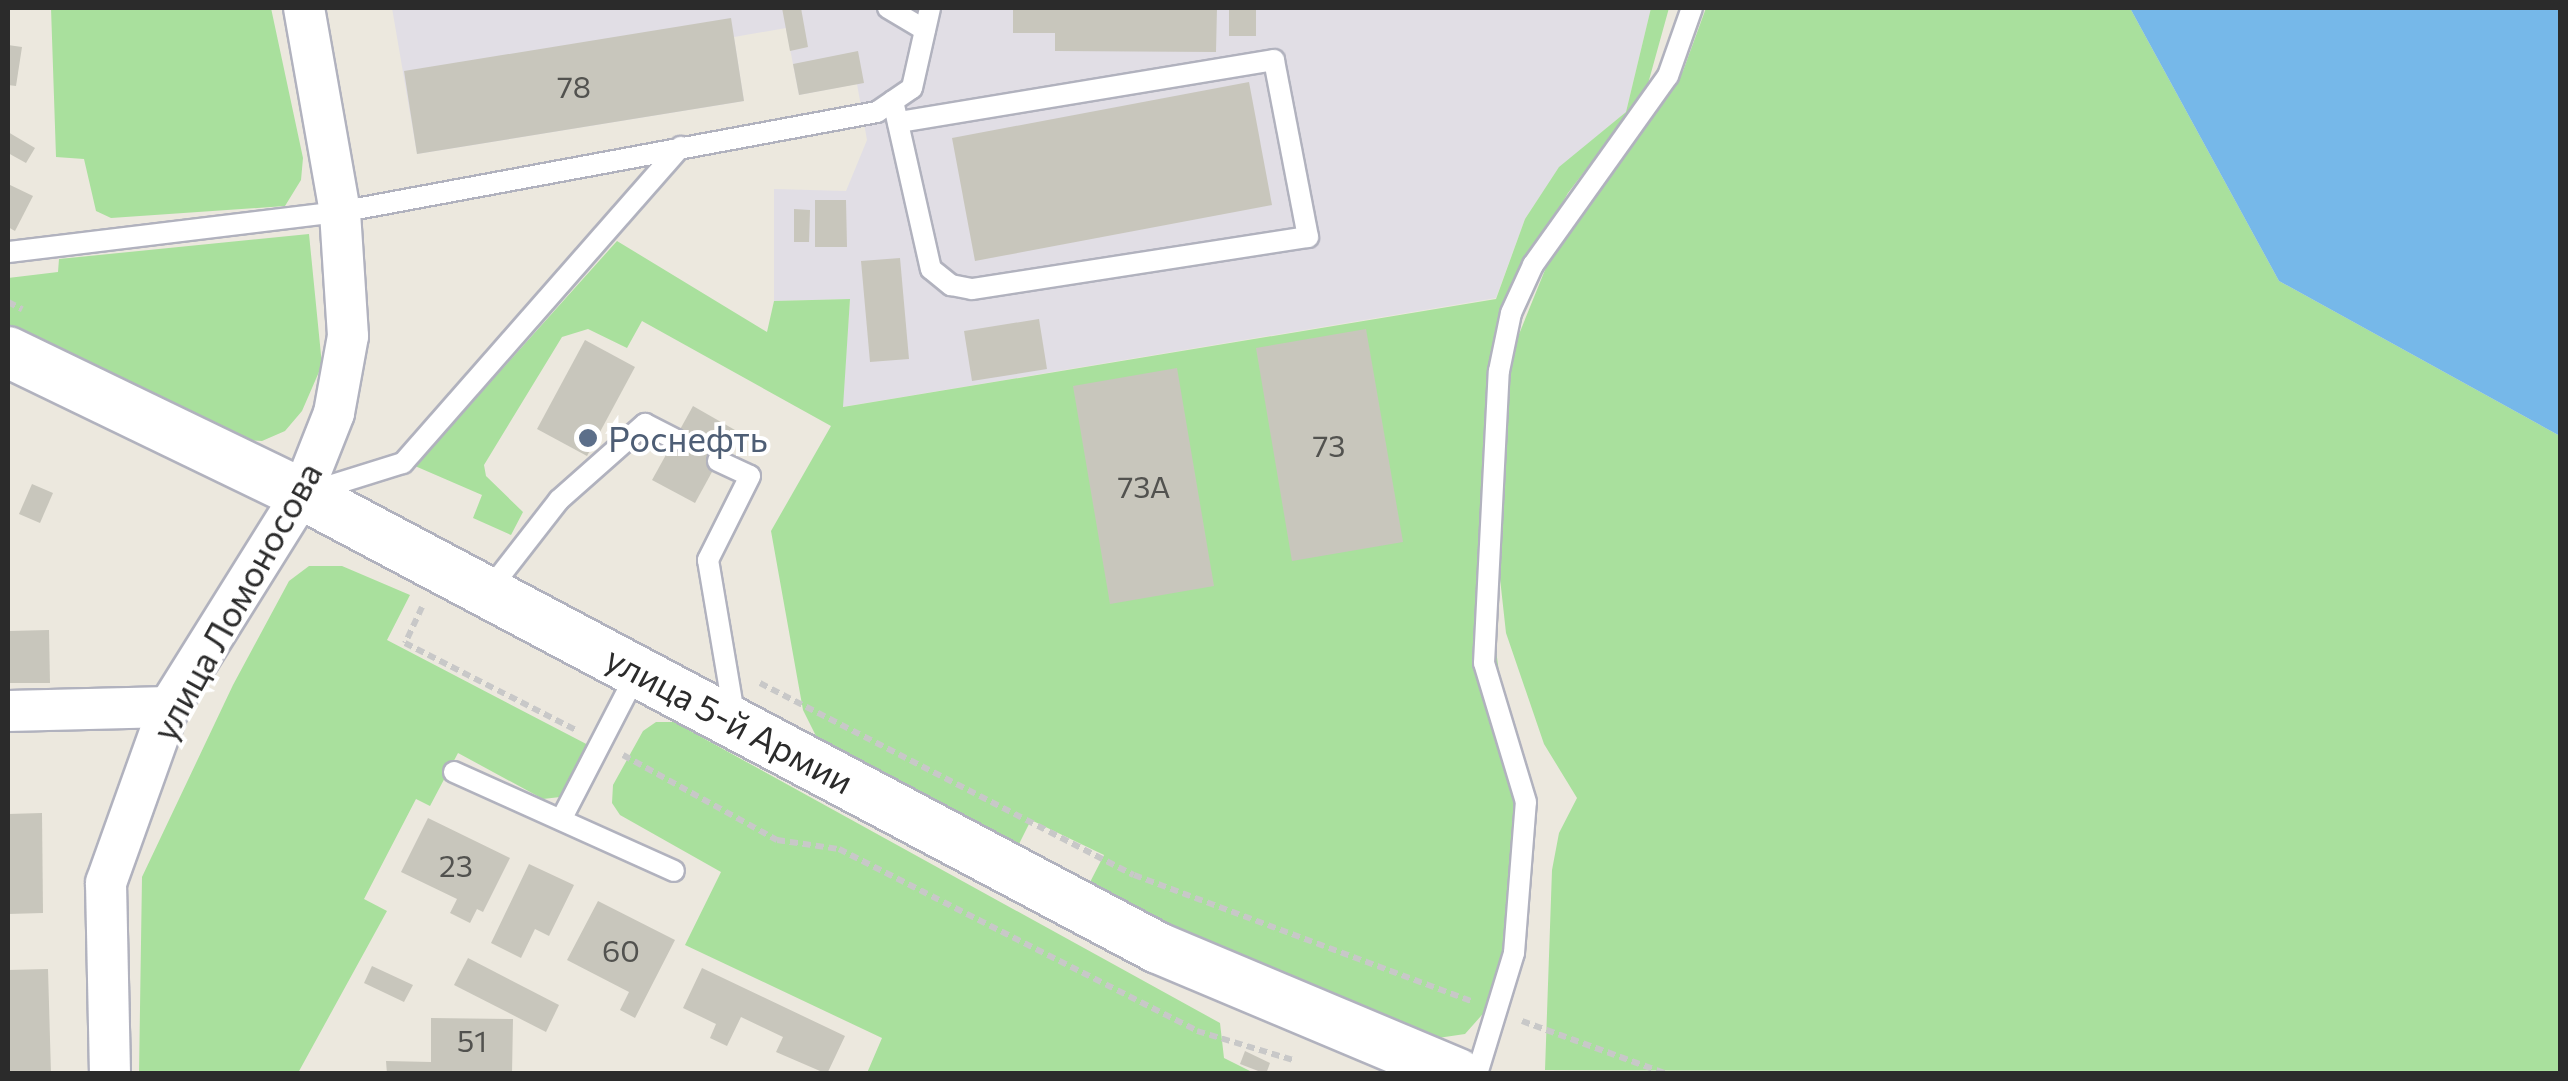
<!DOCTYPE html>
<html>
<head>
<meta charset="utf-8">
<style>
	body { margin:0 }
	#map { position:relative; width:2568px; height:1081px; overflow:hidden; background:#ece8de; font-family:Commissioner,sans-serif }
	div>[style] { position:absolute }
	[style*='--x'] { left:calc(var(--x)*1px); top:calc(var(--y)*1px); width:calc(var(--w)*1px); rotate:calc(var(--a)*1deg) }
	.industrial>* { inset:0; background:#e1dee5 }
	.green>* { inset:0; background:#a9e09d }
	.water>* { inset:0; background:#76b8e9 }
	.building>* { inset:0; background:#c8c6bc }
	.path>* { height:6px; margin-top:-3px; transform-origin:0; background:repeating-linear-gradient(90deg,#c8c8c8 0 8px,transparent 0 13px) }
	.roads { filter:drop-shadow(2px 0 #b1b2be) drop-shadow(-2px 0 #b1b2be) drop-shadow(0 2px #b1b2be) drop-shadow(0 -2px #b1b2be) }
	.service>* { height:20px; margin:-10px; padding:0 10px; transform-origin:10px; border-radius:10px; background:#fff }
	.minor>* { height:40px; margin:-20px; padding:0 20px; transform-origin:20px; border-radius:20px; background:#fff }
	.tertiary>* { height:50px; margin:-25px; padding:0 25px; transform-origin:25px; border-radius:25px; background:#fff }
	.dots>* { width:28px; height:28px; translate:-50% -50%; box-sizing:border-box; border:5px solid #fff; border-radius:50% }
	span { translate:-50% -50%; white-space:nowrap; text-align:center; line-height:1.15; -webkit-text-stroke:8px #fff; paint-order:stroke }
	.number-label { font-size:30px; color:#52524f }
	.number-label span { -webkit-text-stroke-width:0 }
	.service-label { font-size:35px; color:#4e5e75 }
	.left { translate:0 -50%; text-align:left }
	.street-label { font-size:35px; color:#2b2b2b }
	.frame { position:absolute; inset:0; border:10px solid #2b2b2b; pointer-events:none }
</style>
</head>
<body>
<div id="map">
	<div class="industrial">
		<i style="clip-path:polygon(392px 8px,1651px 8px,1626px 112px,1559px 168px,1525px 219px,1496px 298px,842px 407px,850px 299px,774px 301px,774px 189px,846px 191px,867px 140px,857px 84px,799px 95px,786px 28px,734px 37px,744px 101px,417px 154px)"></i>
	</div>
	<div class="green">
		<i style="clip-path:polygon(51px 8px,271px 8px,303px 158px,301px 180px,285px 206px,111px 218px,96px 211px,84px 159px,56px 157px)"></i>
		<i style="clip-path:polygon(1651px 8px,1669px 8px,1646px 91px,1568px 193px,1518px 281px,1503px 311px,1486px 399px,1487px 582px,1530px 906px,1489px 1007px,1465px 1034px,1431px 1039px,1086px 890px,1104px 855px,1031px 820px,1018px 846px,817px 738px,803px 710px,771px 531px,831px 426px,642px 321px,627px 348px,588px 329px,562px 337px,484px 465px,486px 476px,523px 512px,511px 535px,473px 518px,482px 495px,415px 466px,617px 241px,767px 332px,774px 301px,850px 299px,843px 407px,1496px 299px,1525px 219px,1559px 167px,1626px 112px)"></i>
		<i style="clip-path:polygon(1706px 8px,2130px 8px,2279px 281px,2560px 436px,2560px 1073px,1545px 1070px,1552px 870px,1559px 833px,1577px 798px,1544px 744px,1506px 633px,1495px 533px,1513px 349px,1547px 265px,1683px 71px)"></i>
		<i style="clip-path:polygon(309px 234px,322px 365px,302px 411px,285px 431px,262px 441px,242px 440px,8px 329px,8px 278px,58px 272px,59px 259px)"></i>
		<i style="clip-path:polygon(309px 566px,342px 566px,410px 595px,387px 640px,594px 748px,569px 796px,543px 799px,458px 753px,430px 806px,416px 799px,364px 899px,387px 911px,298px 1073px,139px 1074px,142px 877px,233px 685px,289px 581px)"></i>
		<i style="clip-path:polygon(656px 722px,674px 722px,1220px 1023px,1224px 1058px,1254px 1073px,867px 1073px,882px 1038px,685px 945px,721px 872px,620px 815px,612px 803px,613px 785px,643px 731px)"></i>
	</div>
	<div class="water">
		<i style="clip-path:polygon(2130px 8px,2560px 8px,2560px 436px,2279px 281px)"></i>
	</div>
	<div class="building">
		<i style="clip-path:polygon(782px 8px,801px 8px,808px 47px,790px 51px)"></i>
		<i style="clip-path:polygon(1013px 8px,1217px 8px,1216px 52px,1055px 51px,1055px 33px,1013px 33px)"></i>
		<i style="clip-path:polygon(1229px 8px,1256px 8px,1256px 36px,1229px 36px)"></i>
		<i style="clip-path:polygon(731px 18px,744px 101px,417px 154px,404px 71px)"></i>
		<i style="clip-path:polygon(8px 45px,22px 47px,16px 86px,8px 85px)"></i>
		<i style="clip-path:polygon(858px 51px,864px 83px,799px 95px,793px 64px)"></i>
		<i style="clip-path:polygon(1249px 82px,1272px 205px,975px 261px,952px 138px)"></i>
		<i style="clip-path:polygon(8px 132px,35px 148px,26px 163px,8px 153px)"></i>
		<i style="clip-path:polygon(8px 184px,33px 196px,15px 231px,8px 227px)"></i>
		<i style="clip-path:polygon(815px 200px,846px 200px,847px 247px,815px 247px)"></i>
		<i style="clip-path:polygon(794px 209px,810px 210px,809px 242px,794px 242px)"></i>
		<i style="clip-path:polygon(900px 258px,909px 359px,870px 362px,861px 261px)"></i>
		<i style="clip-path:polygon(1039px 319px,1047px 369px,972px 381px,964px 331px)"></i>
		<i style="clip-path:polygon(1366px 329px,1403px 542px,1292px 561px,1256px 348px)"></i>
		<i style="clip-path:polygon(585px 340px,635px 367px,587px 456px,537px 429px)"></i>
		<i style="clip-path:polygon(1177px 368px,1214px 586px,1110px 604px,1073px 386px)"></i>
		<i style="clip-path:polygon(693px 406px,735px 430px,695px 503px,652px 480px)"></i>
		<i style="clip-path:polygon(32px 484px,53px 493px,40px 523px,19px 514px)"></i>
		<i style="clip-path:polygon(49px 630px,50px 683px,8px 683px,8px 631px)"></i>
		<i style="clip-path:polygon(42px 813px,43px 913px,8px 914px,8px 814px)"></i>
		<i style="clip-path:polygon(428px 818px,510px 858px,483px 912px,477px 909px,470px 923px,450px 913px,457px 899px,401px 872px)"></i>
		<i style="clip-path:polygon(529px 864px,574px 885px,549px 936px,535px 929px,521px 958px,491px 943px)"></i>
		<i style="clip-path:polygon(598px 901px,675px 940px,635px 1018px,620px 1010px,629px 992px,567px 960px)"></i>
		<i style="clip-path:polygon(468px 958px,559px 1005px,546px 1032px,454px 985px)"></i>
		<i style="clip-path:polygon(372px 966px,413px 985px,404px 1002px,364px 983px)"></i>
		<i style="clip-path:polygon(702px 968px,845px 1036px,827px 1074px,776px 1052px,783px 1037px,741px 1017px,727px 1046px,710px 1038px,716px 1024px,683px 1008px)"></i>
		<i style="clip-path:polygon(48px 969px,51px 1074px,8px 1074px,8px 970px)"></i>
		<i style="clip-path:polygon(431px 1018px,513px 1019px,512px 1074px,387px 1074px,386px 1061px,431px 1062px)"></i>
		<i style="clip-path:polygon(1245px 1051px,1270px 1063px,1266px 1074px,1240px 1064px)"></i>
	</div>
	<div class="path">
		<i style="--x:8;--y:302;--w:16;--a:27"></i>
		<i style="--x:422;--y:607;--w:40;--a:115"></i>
		<i style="--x:405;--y:643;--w:192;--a:27"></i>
		<i style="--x:760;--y:683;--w:420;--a:27.2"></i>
		<i style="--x:1134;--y:875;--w:362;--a:20.5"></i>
		<i style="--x:623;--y:755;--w:176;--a:28.9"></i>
		<i style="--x:777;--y:840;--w:63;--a:8.3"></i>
		<i style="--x:839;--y:849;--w:402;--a:26.9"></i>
		<i style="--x:1197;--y:1031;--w:100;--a:16.8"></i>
		<i style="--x:1522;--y:1021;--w:154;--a:20.1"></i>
	</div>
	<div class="roads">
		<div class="service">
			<i style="--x:888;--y:8;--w:43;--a:30.7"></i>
			<i style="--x:893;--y:101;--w:172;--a:77.3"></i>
			<i style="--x:931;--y:269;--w:26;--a:39"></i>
			<i style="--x:951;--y:285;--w:21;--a:11"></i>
			<i style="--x:972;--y:289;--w:340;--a:-8.8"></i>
			<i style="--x:1308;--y:237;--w:180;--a:-100.9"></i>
			<i style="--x:1274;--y:60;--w:381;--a:170.6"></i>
			<i style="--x:8;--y:252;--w:334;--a:-6.9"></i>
			<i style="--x:340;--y:212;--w:546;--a:-10.55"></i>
			<i style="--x:877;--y:112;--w:42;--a:-34.4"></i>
			<i style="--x:912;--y:88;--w:82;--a:-77.3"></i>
			<i style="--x:718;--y:461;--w:35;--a:25"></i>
			<i style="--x:750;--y:476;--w:94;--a:116.6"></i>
			<i style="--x:708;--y:560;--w:162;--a:80.4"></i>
			<i style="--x:313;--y:491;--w:94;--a:-17.3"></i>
			<i style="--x:403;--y:463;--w:421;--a:-48.7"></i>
			<i style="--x:489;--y:590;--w:114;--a:-52.1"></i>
			<i style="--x:559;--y:500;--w:115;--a:-41.5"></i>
			<i style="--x:645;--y:424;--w:34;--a:27"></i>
			<i style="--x:454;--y:772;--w:241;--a:24.2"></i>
			<i style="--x:563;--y:816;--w:163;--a:-62.7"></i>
			<i style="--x:1477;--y:1074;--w:127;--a:-73"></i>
			<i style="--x:1514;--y:953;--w:151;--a:-85.5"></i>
			<i style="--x:1526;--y:802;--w:145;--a:-106.8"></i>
			<i style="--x:1484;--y:663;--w:292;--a:-87.1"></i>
			<i style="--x:1499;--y:371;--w:59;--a:-78.3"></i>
			<i style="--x:1511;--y:313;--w:53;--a:-65.4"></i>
			<i style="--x:1533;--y:265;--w:232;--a:-54.5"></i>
			<i style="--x:1668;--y:76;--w:72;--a:-70.6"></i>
		</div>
		<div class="minor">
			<i style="--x:8;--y:711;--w:161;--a:-1.4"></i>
			<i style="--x:110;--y:1074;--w:191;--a:-91.2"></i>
			<i style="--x:106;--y:883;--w:187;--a:-70.3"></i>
			<i style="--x:169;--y:707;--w:251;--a:-58"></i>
			<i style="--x:302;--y:494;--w:87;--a:-68.4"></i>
			<i style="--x:334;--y:413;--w:78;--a:-79.7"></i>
			<i style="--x:348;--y:336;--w:124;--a:-93.7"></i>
			<i style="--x:340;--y:212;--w:207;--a:-100"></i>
		</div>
		<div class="tertiary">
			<i style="--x:8;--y:352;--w:326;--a:25.8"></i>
			<i style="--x:302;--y:494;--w:969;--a:27.94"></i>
			<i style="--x:1158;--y:948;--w:325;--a:22.8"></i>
		</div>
	</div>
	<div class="dots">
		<i style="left:588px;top:438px;background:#5c6f8a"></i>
	</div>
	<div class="number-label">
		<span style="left:574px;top:86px">78</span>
		<span style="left:1329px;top:445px">73</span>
		<span style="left:1144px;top:486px">73А</span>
		<span style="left:456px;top:865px">23</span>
		<span style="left:621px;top:950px">60</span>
		<span style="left:472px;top:1040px">51</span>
	</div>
	<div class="service-label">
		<span class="left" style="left:608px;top:438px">Роснефть</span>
	</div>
	<div class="street-label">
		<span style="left:236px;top:601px;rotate:-61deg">улица Ломоносова</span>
		<span style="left:730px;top:719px;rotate:28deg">улица 5-й Армии</span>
	</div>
	<div class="frame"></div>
</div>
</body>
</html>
